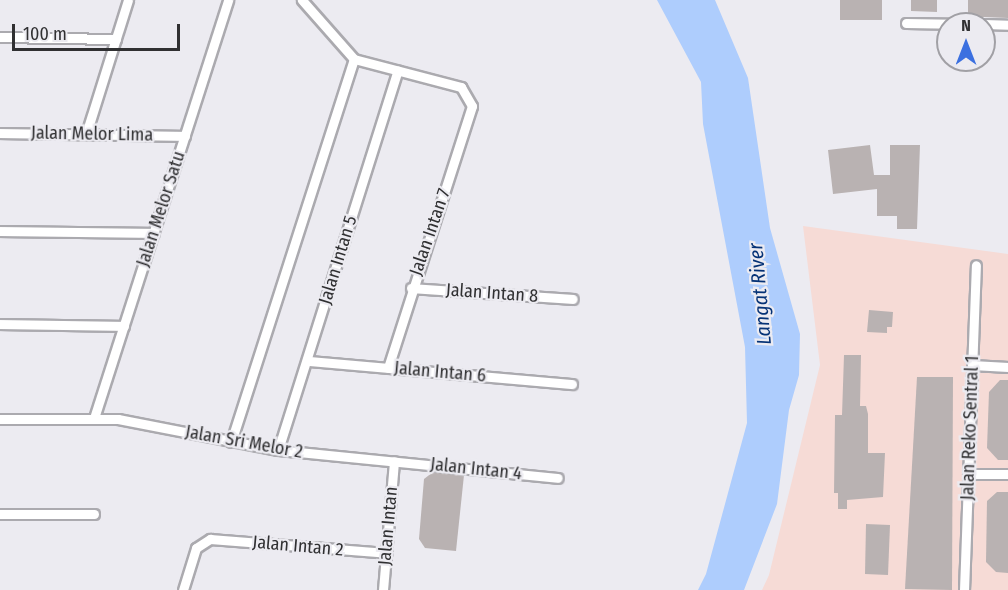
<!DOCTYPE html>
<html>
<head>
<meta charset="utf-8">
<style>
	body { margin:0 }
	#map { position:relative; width:1008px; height:590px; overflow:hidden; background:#ecebf1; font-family:"Fira Sans Condensed",sans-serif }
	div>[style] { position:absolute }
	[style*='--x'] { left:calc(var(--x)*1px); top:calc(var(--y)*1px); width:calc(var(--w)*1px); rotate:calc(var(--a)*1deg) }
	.commercial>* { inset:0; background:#f6dbd6 }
	.water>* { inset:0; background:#aecdfd }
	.building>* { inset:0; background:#b9b2b2 }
	.roads { filter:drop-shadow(2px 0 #abaaaf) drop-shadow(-2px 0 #abaaaf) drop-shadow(0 2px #abaaaf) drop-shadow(0 -2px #abaaaf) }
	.street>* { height:9px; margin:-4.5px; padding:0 4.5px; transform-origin:4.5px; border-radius:4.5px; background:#fff }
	span { translate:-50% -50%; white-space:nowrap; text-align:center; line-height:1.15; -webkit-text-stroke:4.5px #ecebf1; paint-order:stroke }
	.street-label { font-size:18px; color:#303032 }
	.water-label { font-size:20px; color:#053276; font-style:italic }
	.north { position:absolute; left:936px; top:12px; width:60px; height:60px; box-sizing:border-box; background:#ecebf1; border:2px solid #a1a0a5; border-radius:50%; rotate:0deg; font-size:16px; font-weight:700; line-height:24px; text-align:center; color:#303032 }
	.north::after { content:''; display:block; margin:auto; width:21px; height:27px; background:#3b70e0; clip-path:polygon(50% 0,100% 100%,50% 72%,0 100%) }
	.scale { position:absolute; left:12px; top:24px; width:168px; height:27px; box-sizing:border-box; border:3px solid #303032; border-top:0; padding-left:8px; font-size:18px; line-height:21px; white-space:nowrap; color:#303032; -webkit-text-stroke:4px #ecebf1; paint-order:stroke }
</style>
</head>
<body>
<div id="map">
	<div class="commercial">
		<i style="clip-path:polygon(803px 226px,1008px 254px,1008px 590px,762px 590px,769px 575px,820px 365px)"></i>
	</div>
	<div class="water">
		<i style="clip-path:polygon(657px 0,715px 0,748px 78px,770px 228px,800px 334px,799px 375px,789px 410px,777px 504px,744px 590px,698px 590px,706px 574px,747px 423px,745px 347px,703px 124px,701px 82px)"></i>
	</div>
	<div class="building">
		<i style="clip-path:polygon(840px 0,882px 0,882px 20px,840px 20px)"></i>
		<i style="clip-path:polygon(911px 0,937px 0,937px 12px,911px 11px)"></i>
		<i style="clip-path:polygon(968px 0,1008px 0,1008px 18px,984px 17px,974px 23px,968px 17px)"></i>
		<i style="clip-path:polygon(870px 145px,874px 175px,890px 175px,890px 145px,920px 145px,917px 229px,897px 229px,897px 216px,877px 216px,877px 189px,833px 194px,828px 150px)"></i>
		<i style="clip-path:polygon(869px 310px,893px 312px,892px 327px,887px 327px,887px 333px,867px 332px)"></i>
		<i style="clip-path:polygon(844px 355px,861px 355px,860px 406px,866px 406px,868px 414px,868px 453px,885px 453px,883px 497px,847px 500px,847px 509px,838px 509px,838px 493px,834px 493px,835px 415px,842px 415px)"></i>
		<i style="clip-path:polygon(917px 377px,953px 377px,952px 590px,905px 589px)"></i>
		<i style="clip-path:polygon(1000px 380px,1008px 380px,1008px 460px,998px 460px,987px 448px,989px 392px)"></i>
		<i style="clip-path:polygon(433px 472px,464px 475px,456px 551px,425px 548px,419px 539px,424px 479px)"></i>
		<i style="clip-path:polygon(997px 492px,1008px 492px,1008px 573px,996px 572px,986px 562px,987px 501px)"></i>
		<i style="clip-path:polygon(866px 524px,890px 525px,888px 575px,865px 574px)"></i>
	</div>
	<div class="roads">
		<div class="street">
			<i style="--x:906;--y:23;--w:61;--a:0.9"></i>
			<i style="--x:984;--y:24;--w:24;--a:2"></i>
			<i style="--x:0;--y:37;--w:116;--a:1"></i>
			<i style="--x:354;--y:59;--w:111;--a:14.7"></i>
			<i style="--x:461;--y:87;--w:22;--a:60"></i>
			<i style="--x:472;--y:106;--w:275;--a:107.8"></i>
			<i style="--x:0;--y:133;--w:185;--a:0.9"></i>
			<i style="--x:86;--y:134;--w:140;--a:-72.6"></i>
			<i style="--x:0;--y:231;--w:154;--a:0.7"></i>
			<i style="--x:411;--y:288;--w:162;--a:3.9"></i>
			<i style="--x:0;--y:324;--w:124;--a:0.9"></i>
			<i style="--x:308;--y:361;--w:265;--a:5"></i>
			<i style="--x:972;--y:365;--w:36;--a:3"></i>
			<i style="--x:94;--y:418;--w:439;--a:-72.2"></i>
			<i style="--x:0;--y:419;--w:118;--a:0"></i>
			<i style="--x:118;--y:419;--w:163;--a:11"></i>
			<i style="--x:278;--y:450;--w:281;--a:5.7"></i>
			<i style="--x:231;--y:442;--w:402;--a:-72.2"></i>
			<i style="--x:354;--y:59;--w:79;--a:-131.4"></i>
			<i style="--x:278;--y:450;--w:398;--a:-72.5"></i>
			<i style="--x:968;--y:474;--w:40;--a:0"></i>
			<i style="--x:0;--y:514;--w:94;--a:0"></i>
			<i style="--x:183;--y:590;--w:44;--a:-72.8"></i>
			<i style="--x:196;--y:548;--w:17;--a:-33"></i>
			<i style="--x:210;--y:539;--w:177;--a:4.5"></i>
			<i style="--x:383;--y:590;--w:129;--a:-85.1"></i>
			<i style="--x:964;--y:590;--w:325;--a:-87.9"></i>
		</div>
	</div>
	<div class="street-label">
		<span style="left:92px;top:134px;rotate:1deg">Jalan Melor Lima</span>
		<span style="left:161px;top:209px;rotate:-72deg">Jalan Melor Satu</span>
		<span style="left:430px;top:232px;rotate:-71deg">Jalan Intan 7</span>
		<span style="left:338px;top:260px;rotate:-73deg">Jalan Intan 5</span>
		<span style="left:492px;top:293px;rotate:4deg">Jalan Intan 8</span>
		<span style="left:440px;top:372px;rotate:5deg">Jalan Intan 6</span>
		<span style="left:970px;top:428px;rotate:-88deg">Jalan Reko Sentral 1</span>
		<span style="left:244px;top:442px;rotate:10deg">Jalan Sri Melor 2</span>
		<span style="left:476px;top:469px;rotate:6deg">Jalan Intan 4</span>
		<span style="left:388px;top:526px;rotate:-85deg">Jalan Intan</span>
		<span style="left:298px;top:546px;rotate:5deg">Jalan Intan 2</span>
	</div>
	<div class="water-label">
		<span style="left:760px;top:294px;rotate:-95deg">Langat River</span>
	</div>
	<div class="north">N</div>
	<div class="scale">100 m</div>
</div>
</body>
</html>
